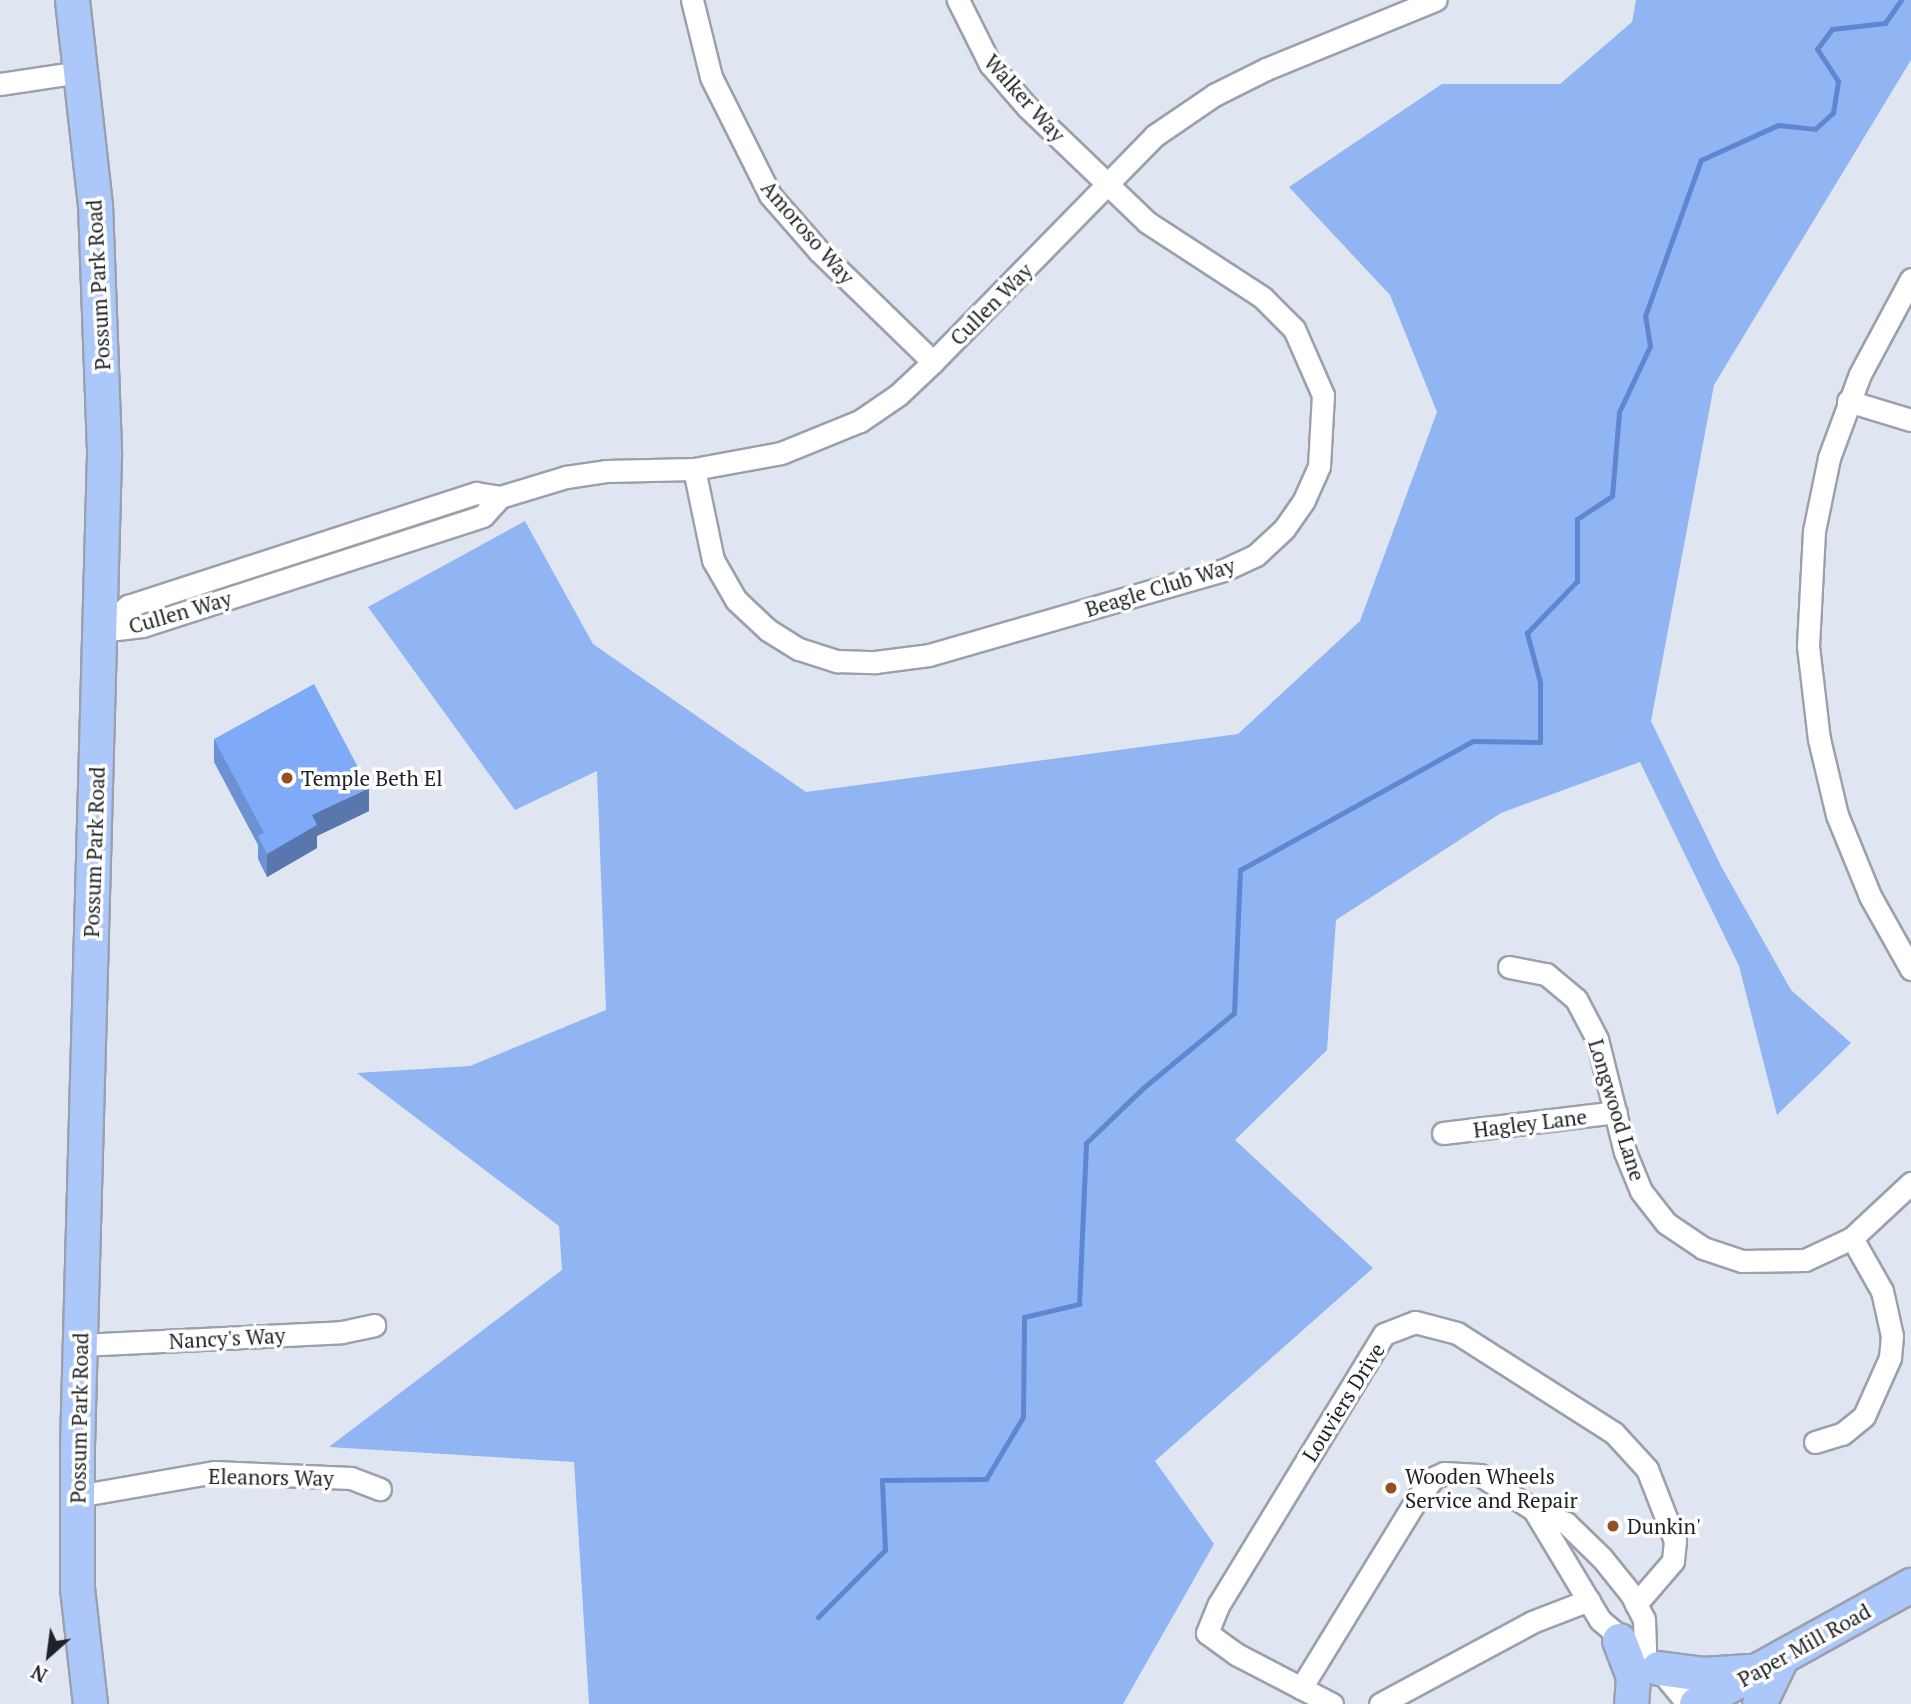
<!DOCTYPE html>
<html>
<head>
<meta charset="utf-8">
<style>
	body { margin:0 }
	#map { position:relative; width:1911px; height:1704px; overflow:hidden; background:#dfe6f2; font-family:"PT Serif",serif }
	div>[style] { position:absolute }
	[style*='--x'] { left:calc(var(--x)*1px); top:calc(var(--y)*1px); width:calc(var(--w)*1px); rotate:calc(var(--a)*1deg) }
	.forest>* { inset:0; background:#91b4f3 }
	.stream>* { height:5px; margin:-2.5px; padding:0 2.5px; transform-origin:2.5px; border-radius:2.5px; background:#5e87d1 }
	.roads { filter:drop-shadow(2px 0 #9aa1ad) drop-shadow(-2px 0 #9aa1ad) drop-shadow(0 2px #9aa1ad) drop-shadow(0 -2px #9aa1ad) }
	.street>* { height:21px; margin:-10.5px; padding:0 10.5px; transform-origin:10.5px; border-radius:10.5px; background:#fff }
	.primary>* { height:33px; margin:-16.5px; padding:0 16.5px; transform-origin:16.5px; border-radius:16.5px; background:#acc7f9 }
	.wall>* { inset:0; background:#6d92d4 }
	.shaded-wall>* { inset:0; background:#5977ad }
	.building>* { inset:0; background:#7faaf7 }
	.dots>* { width:19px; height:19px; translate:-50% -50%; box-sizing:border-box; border:4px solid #fff; border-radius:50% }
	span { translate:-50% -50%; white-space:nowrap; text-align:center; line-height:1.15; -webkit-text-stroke:7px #fff; paint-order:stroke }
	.street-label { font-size:21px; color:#202227 }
	.poi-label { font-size:21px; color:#202227 }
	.left { translate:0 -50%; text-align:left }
	.north { position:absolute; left:14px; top:1620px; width:70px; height:70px; -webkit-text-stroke:5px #fff; paint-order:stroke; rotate:208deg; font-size:19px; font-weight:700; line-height:28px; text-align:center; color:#202227 }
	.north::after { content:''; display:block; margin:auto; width:24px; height:32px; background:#202227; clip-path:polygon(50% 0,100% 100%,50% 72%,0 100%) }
</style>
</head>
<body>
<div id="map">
	<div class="forest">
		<i style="clip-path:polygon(1636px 0,1911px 0,1911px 60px,1714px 385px,1651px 721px,1721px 866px,1791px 990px,1851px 1043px,1777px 1115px,1739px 966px,1640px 762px,1501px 813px,1336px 920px,1327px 1050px,1235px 1140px,1373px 1268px,1155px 1461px,1214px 1544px,1123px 1704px,589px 1704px,574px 1462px,329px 1447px,562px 1270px,559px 1226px,357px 1073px,470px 1066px,606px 1010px,597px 771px,515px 810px,368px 607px,525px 521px,593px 644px,806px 792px,1238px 734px,1360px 621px,1437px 412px,1390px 295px,1289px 187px,1442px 84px,1560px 84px,1632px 22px)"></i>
	</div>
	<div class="stream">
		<i style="--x:818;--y:1617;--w:95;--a:-45"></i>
		<i style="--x:885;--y:1550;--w:70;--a:-92.5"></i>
		<i style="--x:882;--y:1480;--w:104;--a:-0.6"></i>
		<i style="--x:986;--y:1479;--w:72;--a:-59.2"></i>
		<i style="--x:1023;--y:1417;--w:100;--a:-89.4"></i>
		<i style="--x:1024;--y:1317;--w:57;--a:-13.3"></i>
		<i style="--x:1079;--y:1304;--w:161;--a:-87.5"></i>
		<i style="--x:1086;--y:1143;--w:79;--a:-44"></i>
		<i style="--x:1143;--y:1088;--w:118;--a:-39.5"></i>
		<i style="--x:1234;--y:1013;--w:143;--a:-87.6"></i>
		<i style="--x:1240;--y:870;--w:266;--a:-29"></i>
		<i style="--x:1473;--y:741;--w:67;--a:0.9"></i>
		<i style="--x:1540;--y:742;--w:60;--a:-90"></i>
		<i style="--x:1540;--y:682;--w:51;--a:-104.9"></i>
		<i style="--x:1527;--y:633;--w:72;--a:-46.1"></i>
		<i style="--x:1577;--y:581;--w:62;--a:-90"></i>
		<i style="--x:1577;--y:519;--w:42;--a:-33.3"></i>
		<i style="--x:1612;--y:496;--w:84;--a:-85.2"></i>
		<i style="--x:1619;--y:412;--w:73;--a:-64.8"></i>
		<i style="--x:1650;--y:346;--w:30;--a:-99"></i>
		<i style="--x:1645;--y:316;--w:166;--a:-70.3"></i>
		<i style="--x:1701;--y:160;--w:85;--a:-24.4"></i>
		<i style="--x:1778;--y:125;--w:37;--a:6"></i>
		<i style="--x:1815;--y:129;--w:24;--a:-42"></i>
		<i style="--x:1833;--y:113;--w:32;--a:-81"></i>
		<i style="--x:1838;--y:81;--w:38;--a:-123"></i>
		<i style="--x:1817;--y:49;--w:25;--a:-53"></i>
		<i style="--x:1832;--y:29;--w:53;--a:-6.5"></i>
		<i style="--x:1885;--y:23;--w:28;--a:-55"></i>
	</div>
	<div class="roads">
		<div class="street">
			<i style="--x:692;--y:0;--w:79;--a:76.1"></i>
			<i style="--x:711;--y:77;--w:132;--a:63.4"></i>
			<i style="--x:770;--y:195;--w:74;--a:48.8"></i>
			<i style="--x:819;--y:251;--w:159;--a:44.2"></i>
			<i style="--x:0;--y:84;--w:81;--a:-8.5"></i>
			<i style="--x:1911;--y:279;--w:108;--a:118.2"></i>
			<i style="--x:1860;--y:374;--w:90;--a:110.3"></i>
			<i style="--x:1829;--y:458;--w:75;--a:101.6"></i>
			<i style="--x:1814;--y:531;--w:115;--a:93"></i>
			<i style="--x:1808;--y:646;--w:94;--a:83.3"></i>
			<i style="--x:1819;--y:739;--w:78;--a:76.7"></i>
			<i style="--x:1837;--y:815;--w:87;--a:67.8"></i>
			<i style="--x:1870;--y:896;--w:84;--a:60.7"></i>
			<i style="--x:1848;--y:401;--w:66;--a:16.8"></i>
			<i style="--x:694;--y:469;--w:93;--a:78.2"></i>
			<i style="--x:713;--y:560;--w:46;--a:60.1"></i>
			<i style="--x:736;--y:600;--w:44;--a:43.2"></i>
			<i style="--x:768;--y:630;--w:36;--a:32"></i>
			<i style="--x:799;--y:649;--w:40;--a:18"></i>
			<i style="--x:837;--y:661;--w:38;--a:2"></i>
			<i style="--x:875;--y:662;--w:54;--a:-7.4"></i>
			<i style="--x:929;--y:655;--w:307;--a:-16.1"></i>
			<i style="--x:1224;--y:570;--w:35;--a:-25"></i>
			<i style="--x:1256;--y:555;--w:38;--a:-43"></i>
			<i style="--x:1284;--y:529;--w:35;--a:-55"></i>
			<i style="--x:1304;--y:500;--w:37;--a:-66"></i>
			<i style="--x:1319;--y:466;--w:71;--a:-86.8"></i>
			<i style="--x:1323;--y:395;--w:72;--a:-113.7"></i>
			<i style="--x:1294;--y:329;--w:45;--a:-135"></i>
			<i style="--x:1262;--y:297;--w:137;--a:-146.9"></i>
			<i style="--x:1147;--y:222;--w:165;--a:-136.2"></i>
			<i style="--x:1028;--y:108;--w:58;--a:-130.8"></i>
			<i style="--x:990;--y:64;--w:72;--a:-116.6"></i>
			<i style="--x:476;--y:493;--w:24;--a:9"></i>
			<i style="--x:500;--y:497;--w:25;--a:132"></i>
			<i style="--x:483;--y:516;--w:358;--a:162.1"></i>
			<i style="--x:142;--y:626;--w:42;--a:173.2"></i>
			<i style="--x:100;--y:631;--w:38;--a:-42"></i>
			<i style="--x:128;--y:606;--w:366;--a:-18"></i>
			<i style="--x:500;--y:497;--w:69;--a:-16.9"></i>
			<i style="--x:566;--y:477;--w:40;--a:-8.5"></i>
			<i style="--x:606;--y:471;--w:88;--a:-1.3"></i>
			<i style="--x:694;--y:469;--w:88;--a:-10.4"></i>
			<i style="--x:781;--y:453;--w:85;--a:-22.1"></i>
			<i style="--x:860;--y:421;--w:46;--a:-34.4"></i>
			<i style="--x:898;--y:395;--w:48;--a:-43.3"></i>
			<i style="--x:933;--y:362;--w:316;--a:-45.6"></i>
			<i style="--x:1154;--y:136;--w:73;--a:-34.3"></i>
			<i style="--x:1214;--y:95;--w:58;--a:-26.6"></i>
			<i style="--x:1266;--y:69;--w:183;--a:-22.2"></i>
			<i style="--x:1509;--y:967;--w:38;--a:11"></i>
			<i style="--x:1546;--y:974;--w:39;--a:40"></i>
			<i style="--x:1576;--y:999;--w:45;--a:62.3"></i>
			<i style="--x:1597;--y:1039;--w:116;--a:76.1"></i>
			<i style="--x:1625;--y:1152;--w:42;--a:67.7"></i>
			<i style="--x:1641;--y:1191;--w:41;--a:52"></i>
			<i style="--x:1666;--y:1223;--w:45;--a:34"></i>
			<i style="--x:1703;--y:1248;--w:41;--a:18.4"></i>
			<i style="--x:1742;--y:1261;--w:63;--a:-0.9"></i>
			<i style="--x:1805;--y:1260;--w:52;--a:-25.1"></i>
			<i style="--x:1852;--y:1238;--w:81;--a:-43"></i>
			<i style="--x:1443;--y:1133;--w:174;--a:-6.9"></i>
			<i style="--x:80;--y:1345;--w:262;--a:-2.8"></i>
			<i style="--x:342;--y:1332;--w:33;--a:-12"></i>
			<i style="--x:1815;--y:1442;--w:28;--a:-17"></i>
			<i style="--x:1842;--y:1434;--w:28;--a:-39"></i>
			<i style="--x:1864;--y:1416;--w:64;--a:-65.9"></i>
			<i style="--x:1890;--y:1358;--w:22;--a:-85"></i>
			<i style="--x:1892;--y:1336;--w:46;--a:-102.5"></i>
			<i style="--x:1882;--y:1291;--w:61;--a:-119.5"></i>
			<i style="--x:77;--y:1496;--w:139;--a:-9.9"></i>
			<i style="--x:214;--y:1472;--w:137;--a:2.5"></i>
			<i style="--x:351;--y:1478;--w:31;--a:21"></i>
			<i style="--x:1534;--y:1510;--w:128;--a:59"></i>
			<i style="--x:1600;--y:1620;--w:39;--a:40"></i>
			<i style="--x:1655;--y:1664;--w:52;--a:50.5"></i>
			<i style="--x:1301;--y:1688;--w:220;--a:-58.5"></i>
			<i style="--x:1416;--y:1500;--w:28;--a:-52"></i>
			<i style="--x:1433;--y:1478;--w:12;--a:-24"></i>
			<i style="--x:1444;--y:1473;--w:36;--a:3"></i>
			<i style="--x:1480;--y:1475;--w:64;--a:32.9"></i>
			<i style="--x:1534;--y:1510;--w:35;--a:22"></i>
			<i style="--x:1566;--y:1523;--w:50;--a:44.2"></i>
			<i style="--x:1602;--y:1558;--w:46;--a:51.1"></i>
			<i style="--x:1631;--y:1594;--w:28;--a:63"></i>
			<i style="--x:1644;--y:1619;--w:33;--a:88"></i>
			<i style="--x:1332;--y:1704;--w:108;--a:-152.5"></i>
			<i style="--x:1236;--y:1654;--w:36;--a:-144"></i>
			<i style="--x:1207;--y:1633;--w:31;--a:-68"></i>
			<i style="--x:1219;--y:1604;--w:316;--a:-58.6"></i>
			<i style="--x:1384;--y:1334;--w:33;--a:-21"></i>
			<i style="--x:1415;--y:1322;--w:43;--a:14.7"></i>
			<i style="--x:1457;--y:1333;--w:186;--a:32.5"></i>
			<i style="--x:1614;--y:1433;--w:49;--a:47.5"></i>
			<i style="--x:1647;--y:1469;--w:77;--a:68.7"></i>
			<i style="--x:1675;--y:1541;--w:20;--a:96"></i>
			<i style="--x:1673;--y:1561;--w:57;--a:130.7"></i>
			<i style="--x:1380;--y:1704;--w:173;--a:-28.3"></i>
			<i style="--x:1532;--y:1622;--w:61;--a:-21.1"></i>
		</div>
		<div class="primary">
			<i style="--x:72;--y:0;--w:205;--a:83.6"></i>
			<i style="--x:95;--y:204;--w:251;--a:87.9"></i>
			<i style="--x:104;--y:455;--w:994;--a:91.56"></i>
			<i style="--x:77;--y:1449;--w:139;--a:90"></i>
			<i style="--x:77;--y:1588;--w:117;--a:83.6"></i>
			<i style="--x:1619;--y:1640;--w:40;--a:69"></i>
			<i style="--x:1633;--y:1677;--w:27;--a:94"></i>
			<i style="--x:1658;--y:1668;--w:45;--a:7.6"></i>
			<i style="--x:1703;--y:1674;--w:45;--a:-3.8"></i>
			<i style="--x:1696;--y:1704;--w:246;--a:-29"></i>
			<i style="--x:1759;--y:1704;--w:51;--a:-64.4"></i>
		</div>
	</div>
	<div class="wall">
		<i style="clip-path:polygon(214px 739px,369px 811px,317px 836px,317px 848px,267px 877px,258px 859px,258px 845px,214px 762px)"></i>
	</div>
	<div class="shaded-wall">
		<i style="clip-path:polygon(369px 788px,369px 811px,317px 836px,317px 848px,267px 877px,267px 854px,312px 815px)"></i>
	</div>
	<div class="building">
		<i style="clip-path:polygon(314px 684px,369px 788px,312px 815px,317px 825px,267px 854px,258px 836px,264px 833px,214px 739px)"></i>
	</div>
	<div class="dots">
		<i style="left:287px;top:778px;background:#935022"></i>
		<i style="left:1391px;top:1488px;background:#935022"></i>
		<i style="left:1613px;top:1526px;background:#935022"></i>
	</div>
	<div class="street-label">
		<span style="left:1025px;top:98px;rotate:48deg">Walker Way</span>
		<span style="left:808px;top:232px;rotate:49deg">Amoroso Way</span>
		<span style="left:98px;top:285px;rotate:-93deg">Possum Park Road</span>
		<span style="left:991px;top:304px;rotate:-45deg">Cullen Way</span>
		<span style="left:1160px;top:587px;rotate:-17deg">Beagle Club Way</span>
		<span style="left:180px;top:612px;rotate:-16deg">Cullen Way</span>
		<span style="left:94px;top:852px;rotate:-88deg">Possum Park Road</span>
		<span style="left:1617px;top:1110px;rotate:73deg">Longwood Lane</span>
		<span style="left:1530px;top:1123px;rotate:-7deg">Hagley Lane</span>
		<span style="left:227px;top:1338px;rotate:-3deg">Nancy's Way</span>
		<span style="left:1343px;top:1402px;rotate:-58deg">Louviers Drive</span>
		<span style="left:79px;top:1418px;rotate:-89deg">Possum Park Road</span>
		<span style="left:271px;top:1477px;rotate:1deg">Eleanors Way</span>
		<span style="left:1804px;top:1645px;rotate:-29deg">Paper Mill Road</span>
	</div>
	<div class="poi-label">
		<span class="left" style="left:301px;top:778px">Temple Beth El</span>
		<span class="left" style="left:1405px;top:1488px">Wooden Wheels<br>Service and Repair</span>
		<span class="left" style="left:1627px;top:1526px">Dunkin'</span>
	</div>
	<div class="north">N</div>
</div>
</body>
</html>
